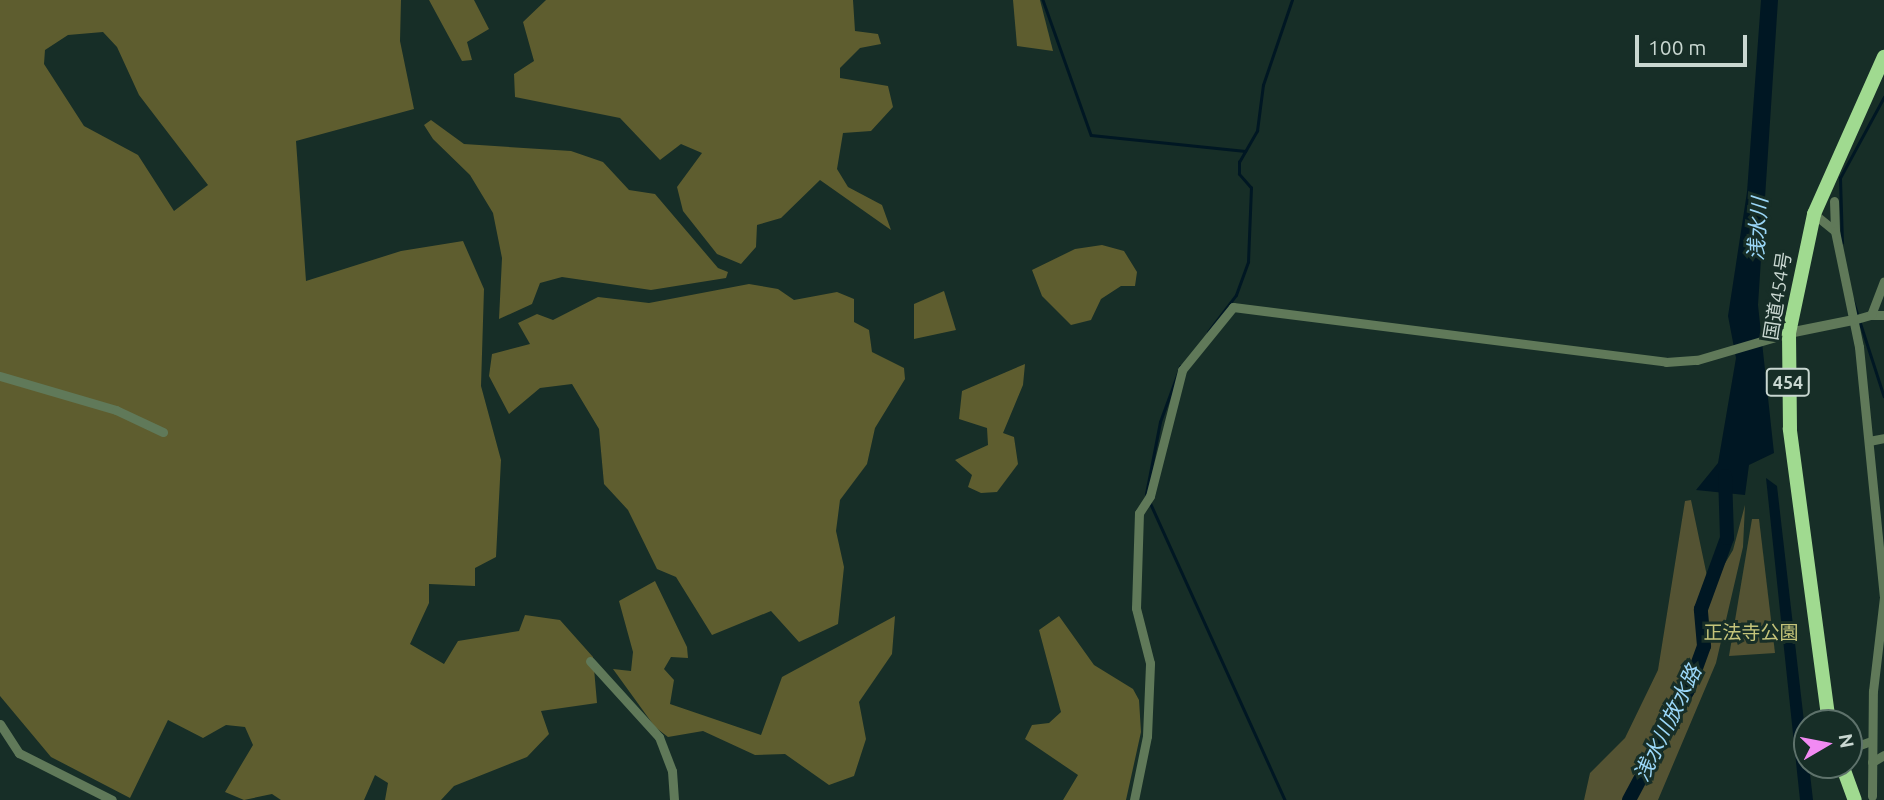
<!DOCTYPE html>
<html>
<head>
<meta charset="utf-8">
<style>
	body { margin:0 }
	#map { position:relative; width:1884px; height:800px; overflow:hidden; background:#172e27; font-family:Ubuntu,"Noto Sans JP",sans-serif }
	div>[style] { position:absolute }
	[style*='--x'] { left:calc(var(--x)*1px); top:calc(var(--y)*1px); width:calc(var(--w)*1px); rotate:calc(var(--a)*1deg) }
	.green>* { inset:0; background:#545333 }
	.forest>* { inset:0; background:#5e5d2f }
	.water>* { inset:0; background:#001723 }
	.stream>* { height:2.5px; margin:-1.25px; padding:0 1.25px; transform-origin:1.25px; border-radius:1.25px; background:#001723 }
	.river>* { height:14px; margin:-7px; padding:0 7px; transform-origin:7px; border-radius:7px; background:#001723 }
	.minor>* { height:9px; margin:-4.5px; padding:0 4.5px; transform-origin:4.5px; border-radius:4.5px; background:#607959 }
	.tertiary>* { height:10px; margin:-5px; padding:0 5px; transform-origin:5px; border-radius:5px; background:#607959 }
	.trunk>* { height:14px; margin:-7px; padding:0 7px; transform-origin:7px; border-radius:7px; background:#a0da90 }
	span { translate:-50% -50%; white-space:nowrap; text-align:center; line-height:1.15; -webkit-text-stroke:6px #172e27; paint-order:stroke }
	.shield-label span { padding:2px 5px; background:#172e27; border:2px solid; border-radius:5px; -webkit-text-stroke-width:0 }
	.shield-label { font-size:18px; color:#c9d7d1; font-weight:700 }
	.street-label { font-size:19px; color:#c9d7d1 }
	.park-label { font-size:19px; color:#c5c47a }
	.water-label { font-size:21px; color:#9bd7f8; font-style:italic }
	.north { position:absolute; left:1793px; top:709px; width:70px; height:70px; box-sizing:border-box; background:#172e27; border:2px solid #5e726b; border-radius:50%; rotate:80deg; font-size:19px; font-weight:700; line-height:28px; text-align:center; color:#c9d7d1 }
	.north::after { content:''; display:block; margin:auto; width:24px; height:32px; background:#f28af3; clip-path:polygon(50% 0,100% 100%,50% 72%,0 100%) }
	.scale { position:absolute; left:1635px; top:35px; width:112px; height:32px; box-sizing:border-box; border:4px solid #c9d7d1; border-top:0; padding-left:9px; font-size:21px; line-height:24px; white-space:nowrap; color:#c9d7d1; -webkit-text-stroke:5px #172e27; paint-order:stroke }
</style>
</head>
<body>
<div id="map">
	<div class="green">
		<i style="clip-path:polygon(1691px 500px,1707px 576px,1721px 570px,1733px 550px,1745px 505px,1743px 547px,1716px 663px,1658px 800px,1584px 800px,1590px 773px,1625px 738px,1658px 670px,1685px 501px)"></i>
		<i style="clip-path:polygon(1752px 519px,1759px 519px,1775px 653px,1729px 656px)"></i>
	</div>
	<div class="forest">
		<i style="clip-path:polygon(evenodd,0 0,401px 0,400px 41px,414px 109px,296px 141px,306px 281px,401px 251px,463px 241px,484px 289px,481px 386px,501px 460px,496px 557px,475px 568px,475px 586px,429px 584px,429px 603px,410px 644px,444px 664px,458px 641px,519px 631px,525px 615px,560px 620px,593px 657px,597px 703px,541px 711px,549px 734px,527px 757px,454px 786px,441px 800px,385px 800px,388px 783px,375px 775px,364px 800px,281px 800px,272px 794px,244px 800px,225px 792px,253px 745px,245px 727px,226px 725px,203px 738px,168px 720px,130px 798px,51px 757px,0 696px,0 0,103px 32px,117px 47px,139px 95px,208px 185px,174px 211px,138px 155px,84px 126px,44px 64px,45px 50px,68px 35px,103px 32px)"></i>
		<i style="clip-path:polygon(429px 0,474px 0,489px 29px,467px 42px,472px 60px,462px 61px)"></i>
		<i style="clip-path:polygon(546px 0,853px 0,855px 31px,878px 34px,881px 44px,860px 48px,840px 68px,840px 78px,888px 86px,893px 107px,871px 131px,843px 133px,837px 169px,848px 187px,882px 205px,891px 230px,820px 180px,781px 218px,757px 225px,756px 247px,741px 264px,717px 254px,683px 211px,677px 187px,702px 153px,681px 144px,660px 160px,620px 118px,515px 97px,514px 74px,534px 61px,523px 22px)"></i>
		<i style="clip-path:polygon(1013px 0,1040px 0,1053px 51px,1017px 46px)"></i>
		<i style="clip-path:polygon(431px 120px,464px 144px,571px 151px,603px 162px,629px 190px,655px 194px,718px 268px,728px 272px,726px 278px,651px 290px,562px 277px,540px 283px,532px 304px,499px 319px,502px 258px,493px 213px,470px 175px,433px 139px,424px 125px)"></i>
		<i style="clip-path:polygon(1102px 245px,1124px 251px,1137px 272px,1135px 286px,1121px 286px,1101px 299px,1091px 320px,1071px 325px,1042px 296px,1032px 270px,1075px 249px)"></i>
		<i style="clip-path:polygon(749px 284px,778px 289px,794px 300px,837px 292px,854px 299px,854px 322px,869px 330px,872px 352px,904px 368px,905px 379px,875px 428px,867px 464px,840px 500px,836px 531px,844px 567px,838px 624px,799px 642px,771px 611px,712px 635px,676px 577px,657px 569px,628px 510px,604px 484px,599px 429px,572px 384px,540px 388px,509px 414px,489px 376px,492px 354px,530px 344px,518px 323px,537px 314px,553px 320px,598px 297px,649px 303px)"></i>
		<i style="clip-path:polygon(944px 291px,956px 330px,914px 339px,914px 304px)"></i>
		<i style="clip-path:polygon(1025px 364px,1023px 385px,1003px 433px,1014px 437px,1018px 464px,997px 492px,981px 493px,968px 487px,972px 475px,955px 460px,988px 445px,987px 428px,959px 419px,962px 391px)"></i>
		<i style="clip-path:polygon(655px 581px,687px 647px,688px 658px,671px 657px,664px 669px,674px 680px,670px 704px,761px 735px,782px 677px,895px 616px,892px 654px,859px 702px,866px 739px,854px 776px,829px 785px,785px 754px,755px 755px,703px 731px,668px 737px,655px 727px,613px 669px,631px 671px,633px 652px,619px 601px)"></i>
		<i style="clip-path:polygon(1059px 616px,1094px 665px,1133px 689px,1139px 700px,1141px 732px,1126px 800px,1063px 800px,1078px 775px,1025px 739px,1032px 725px,1049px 723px,1061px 712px,1039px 630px)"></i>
	</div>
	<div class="water">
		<i style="clip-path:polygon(1761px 0,1778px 0,1758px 305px,1774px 453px,1749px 465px,1745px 495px,1696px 490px,1718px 463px,1736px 358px,1728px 316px,1747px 192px)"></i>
		<i style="clip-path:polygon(1766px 478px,1777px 486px,1813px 800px,1800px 800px)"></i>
	</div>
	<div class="stream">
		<i style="--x:1043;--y:0;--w:143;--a:70.4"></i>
		<i style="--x:1091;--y:135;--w:155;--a:5.9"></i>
		<i style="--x:1842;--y:243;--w:65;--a:-91.8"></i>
		<i style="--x:1840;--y:178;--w:92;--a:-61.5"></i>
		<i style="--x:1853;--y:300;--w:101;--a:72.1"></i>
		<i style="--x:1208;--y:332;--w:46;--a:-52.9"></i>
		<i style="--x:1236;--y:295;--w:35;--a:-70"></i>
		<i style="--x:1248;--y:262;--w:74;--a:-87.7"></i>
		<i style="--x:1251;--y:188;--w:18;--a:-131"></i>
		<i style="--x:1239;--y:174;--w:12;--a:-90"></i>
		<i style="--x:1239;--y:162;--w:36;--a:-60"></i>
		<i style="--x:1257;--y:131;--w:46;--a:-82.6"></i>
		<i style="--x:1263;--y:85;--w:90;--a:-71.2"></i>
		<i style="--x:1146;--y:494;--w:73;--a:-79"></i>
		<i style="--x:1160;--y:422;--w:59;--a:-70"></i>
		<i style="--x:1149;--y:500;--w:329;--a:65.6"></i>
	</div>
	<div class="river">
		<i style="--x:1629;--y:800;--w:125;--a:-61.8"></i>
		<i style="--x:1688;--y:690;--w:47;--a:-70"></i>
		<i style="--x:1704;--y:646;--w:37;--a:-95"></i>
		<i style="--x:1701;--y:609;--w:76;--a:-69.9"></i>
		<i style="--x:1727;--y:538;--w:62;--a:-91.8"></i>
	</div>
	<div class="minor">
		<i style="--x:1834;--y:201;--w:30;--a:88"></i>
		<i style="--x:1814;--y:214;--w:27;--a:39"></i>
		<i style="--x:1835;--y:231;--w:118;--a:78.3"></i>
		<i style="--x:1859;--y:347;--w:250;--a:84.3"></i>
		<i style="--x:1871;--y:315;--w:13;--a:0"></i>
		<i style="--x:1853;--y:320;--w:19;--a:-16"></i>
		<i style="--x:1871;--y:315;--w:36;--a:-69"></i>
		<i style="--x:0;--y:376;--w:121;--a:16.3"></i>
		<i style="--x:116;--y:410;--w:52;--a:25.1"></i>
		<i style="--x:1869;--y:441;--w:15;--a:-11"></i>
		<i style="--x:590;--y:661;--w:103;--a:47.8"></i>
		<i style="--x:659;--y:737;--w:36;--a:69"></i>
		<i style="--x:672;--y:771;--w:29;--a:86"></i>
		<i style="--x:0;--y:724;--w:35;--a:57"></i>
		<i style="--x:19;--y:753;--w:104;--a:26.8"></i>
		<i style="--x:1849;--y:749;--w:23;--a:-20"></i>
		<i style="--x:1872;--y:762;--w:14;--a:-30"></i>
		<i style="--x:1872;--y:796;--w:105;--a:-89.5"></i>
		<i style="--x:1873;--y:691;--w:94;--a:-83.3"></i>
		<i style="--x:1134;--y:800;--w:65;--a:-78.5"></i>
		<i style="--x:1147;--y:736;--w:73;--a:-87.6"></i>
		<i style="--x:1150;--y:663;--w:57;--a:-104.3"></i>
		<i style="--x:1136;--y:608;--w:95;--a:-88.2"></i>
		<i style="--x:1139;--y:513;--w:20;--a:-57"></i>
		<i style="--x:1150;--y:496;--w:130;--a:-75.7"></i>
		<i style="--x:1182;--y:370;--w:81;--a:-51"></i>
		<i style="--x:1233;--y:307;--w:436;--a:7.2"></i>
		<i style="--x:1666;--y:362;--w:31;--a:-4"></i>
		<i style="--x:1697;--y:360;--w:96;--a:-16.4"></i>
	</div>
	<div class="tertiary">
		<i style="--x:1789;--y:333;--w:65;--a:-11.5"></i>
	</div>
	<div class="trunk">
		<i style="--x:1829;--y:723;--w:297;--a:-97.6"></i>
		<i style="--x:1790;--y:429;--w:96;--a:-90.6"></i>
		<i style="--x:1789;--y:333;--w:122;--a:-78.1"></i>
		<i style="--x:1814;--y:214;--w:172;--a:-66"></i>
		<i style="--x:1842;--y:765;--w:37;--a:70"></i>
	</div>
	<div class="shield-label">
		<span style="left:1788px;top:382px">454</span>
	</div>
	<div class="street-label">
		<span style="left:1778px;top:296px;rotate:-81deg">国道454号</span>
	</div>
	<div class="park-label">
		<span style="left:1751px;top:633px">正法寺公園</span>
	</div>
	<div class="water-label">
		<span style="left:1757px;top:229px;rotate:-86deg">浅水川</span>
		<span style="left:1667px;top:723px;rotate:-64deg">浅水川放水路</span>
	</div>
	<div class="north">N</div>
	<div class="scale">100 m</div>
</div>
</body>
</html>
